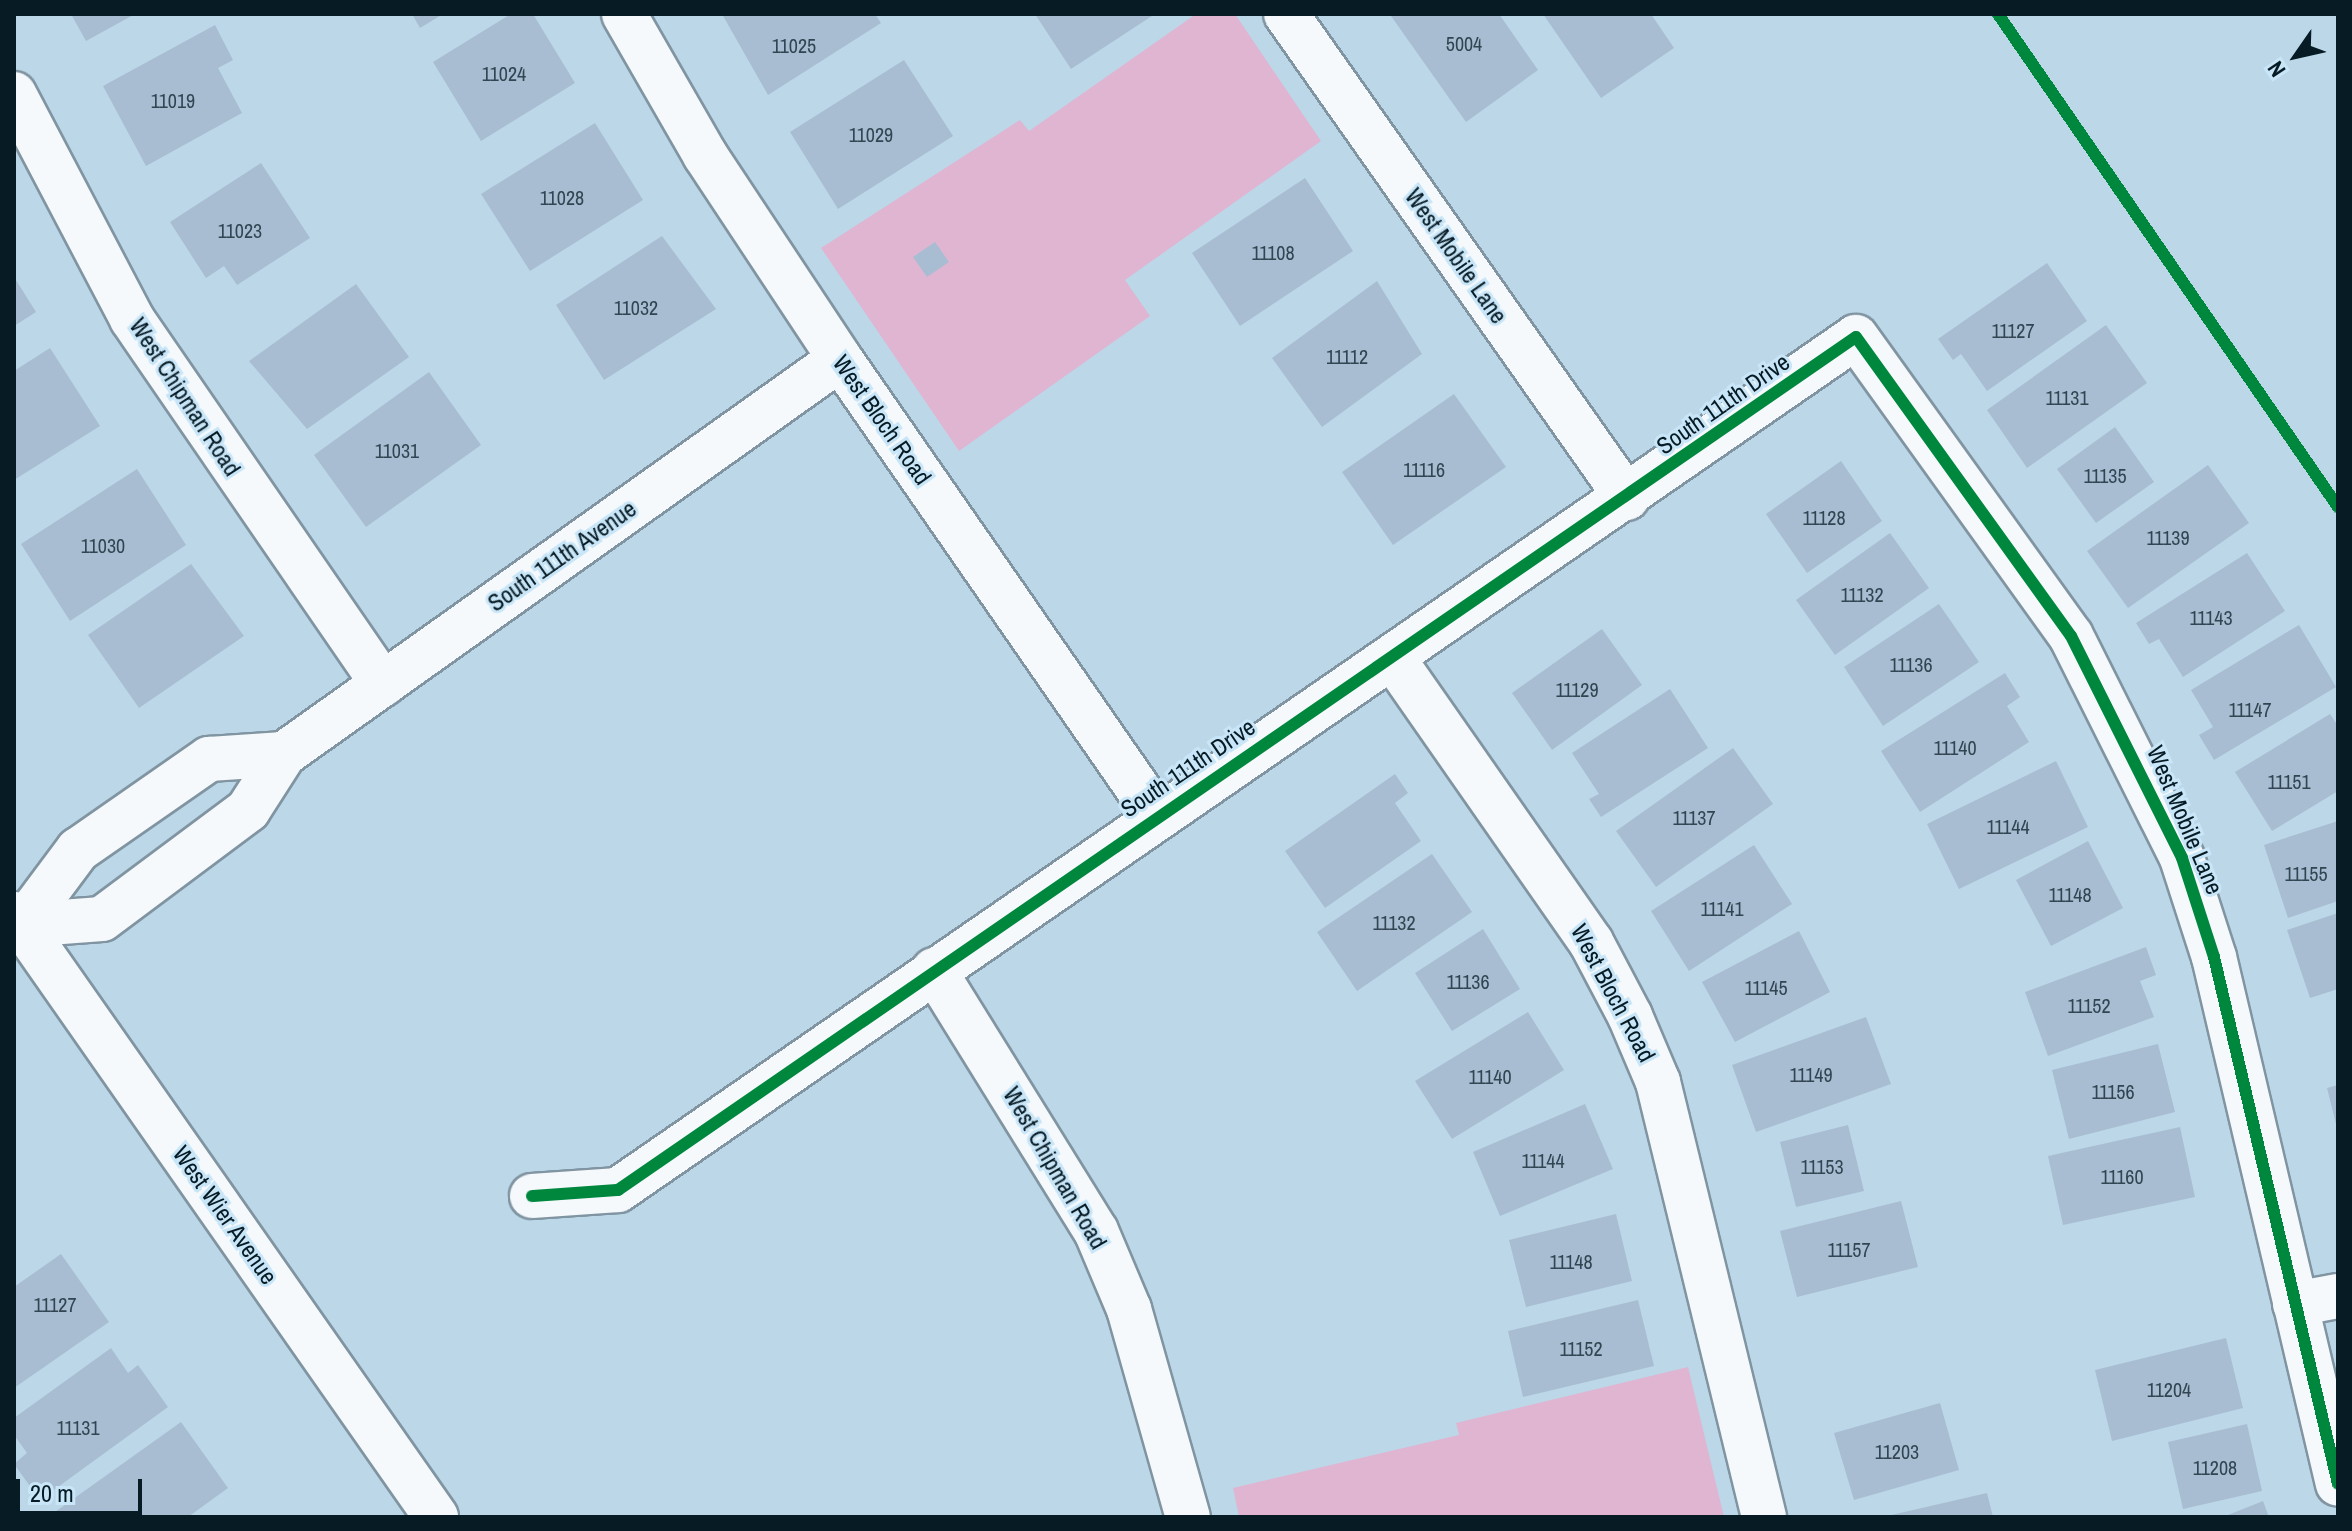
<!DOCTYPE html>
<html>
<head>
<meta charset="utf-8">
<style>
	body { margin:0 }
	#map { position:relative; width:2352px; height:1531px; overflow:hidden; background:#bcd7e8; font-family:"Archivo Narrow",sans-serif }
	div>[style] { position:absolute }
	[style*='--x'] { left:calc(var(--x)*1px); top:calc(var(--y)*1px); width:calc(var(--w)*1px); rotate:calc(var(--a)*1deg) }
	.green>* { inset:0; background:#dfb5d2 }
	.building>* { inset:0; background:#a8bdd1 }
	.roads { filter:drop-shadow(2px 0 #8094a1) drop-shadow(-2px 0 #8094a1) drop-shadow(0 2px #8094a1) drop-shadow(0 -2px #8094a1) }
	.minor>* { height:44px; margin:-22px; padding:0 22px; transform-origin:22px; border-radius:22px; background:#f5f9fc }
	.cycleway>* { height:12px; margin:-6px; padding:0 6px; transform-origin:6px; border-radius:6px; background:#00873e }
	span { translate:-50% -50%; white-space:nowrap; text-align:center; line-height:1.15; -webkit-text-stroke:6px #c9e6f8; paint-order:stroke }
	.number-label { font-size:20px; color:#314552 }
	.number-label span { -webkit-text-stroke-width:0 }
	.street-label { font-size:24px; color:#071b25 }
	.frame { position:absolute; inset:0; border:16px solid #071b25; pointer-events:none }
	.north { position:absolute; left:2256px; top:16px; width:80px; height:80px; -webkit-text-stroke:6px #c9e6f8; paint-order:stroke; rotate:236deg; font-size:22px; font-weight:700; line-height:32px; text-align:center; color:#071b25 }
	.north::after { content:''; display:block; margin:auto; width:28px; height:36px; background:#071b25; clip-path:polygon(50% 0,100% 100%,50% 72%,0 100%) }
	.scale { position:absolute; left:16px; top:1479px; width:126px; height:36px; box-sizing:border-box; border:4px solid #071b25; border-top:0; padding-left:10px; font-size:24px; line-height:28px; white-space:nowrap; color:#071b25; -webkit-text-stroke:6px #c9e6f8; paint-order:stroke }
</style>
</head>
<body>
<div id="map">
	<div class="green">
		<i style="clip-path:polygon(1196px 14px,1235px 14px,1321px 141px,1125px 280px,1150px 316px,959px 451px,821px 248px,1020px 120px,1029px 131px)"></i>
		<i style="clip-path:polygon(1688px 1367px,1724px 1517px,1239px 1517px,1233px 1488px,1459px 1435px,1456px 1423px)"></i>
	</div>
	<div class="building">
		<i style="clip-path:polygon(71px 14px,135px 14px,86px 41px)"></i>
		<i style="clip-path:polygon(412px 14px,443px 14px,420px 28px)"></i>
		<i style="clip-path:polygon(511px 14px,533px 14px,575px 83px,481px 141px,433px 62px)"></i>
		<i style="clip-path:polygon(722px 14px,875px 14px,881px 23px,768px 95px)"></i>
		<i style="clip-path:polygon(1035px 14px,1155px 14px,1071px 69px)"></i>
		<i style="clip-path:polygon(1499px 14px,1538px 70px,1466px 122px,1391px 16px)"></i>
		<i style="clip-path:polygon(1543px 14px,1651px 14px,1674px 48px,1601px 98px)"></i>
		<i style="clip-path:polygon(215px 25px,233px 60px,218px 68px,242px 113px,146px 166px,103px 86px)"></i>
		<i style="clip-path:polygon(904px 60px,953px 136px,838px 209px,790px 132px)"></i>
		<i style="clip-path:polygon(595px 123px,643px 200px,530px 271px,481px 194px)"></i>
		<i style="clip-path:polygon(261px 163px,310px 238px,237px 285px,224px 266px,206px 278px,170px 222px)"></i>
		<i style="clip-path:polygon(1305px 178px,1353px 251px,1240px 326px,1192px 253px)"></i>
		<i style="clip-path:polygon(662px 236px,716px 309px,604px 380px,556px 305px)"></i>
		<i style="clip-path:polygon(935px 242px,949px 262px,927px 277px,913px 257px)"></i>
		<i style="clip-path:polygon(2047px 263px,2087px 321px,1987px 391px,1961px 354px,1953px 360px,1938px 339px)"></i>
		<i style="clip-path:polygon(14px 277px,36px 312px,14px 326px)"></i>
		<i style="clip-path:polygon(1377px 281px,1422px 354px,1322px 427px,1272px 358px)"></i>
		<i style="clip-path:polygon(356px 284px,409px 357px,307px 429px,249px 361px)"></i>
		<i style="clip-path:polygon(2106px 325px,2147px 383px,2027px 468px,1987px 410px)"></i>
		<i style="clip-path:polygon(50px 348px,100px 426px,14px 480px,14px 371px)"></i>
		<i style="clip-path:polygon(429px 372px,481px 445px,366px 527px,314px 455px)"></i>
		<i style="clip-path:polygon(1454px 394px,1506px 467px,1393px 545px,1342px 472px)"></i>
		<i style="clip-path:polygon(2115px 427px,2154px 482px,2096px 523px,2057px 469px)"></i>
		<i style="clip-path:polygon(1841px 461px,1882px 521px,1807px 573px,1766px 514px)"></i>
		<i style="clip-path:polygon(2208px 465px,2249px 523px,2128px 608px,2087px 551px)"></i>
		<i style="clip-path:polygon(137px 469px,186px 545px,70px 621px,21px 544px)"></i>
		<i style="clip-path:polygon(1890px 533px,1929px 588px,1835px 655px,1796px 600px)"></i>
		<i style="clip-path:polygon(2247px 553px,2285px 611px,2183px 677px,2159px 639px,2149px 644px,2136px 623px)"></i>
		<i style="clip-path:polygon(191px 564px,244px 636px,139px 708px,88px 635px)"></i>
		<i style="clip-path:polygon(1939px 604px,1979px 662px,1883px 726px,1844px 667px)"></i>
		<i style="clip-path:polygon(2299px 625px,2336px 687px,2214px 760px,2199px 735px,2213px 727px,2191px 690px)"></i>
		<i style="clip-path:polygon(1602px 629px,1642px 685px,1552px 750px,1512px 693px)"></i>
		<i style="clip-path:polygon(2005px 673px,2020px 697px,2007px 706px,2029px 742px,1920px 812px,1881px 751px)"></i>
		<i style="clip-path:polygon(1670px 689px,1708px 748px,1601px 817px,1589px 799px,1599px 794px,1572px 753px)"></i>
		<i style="clip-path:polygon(2330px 714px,2338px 726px,2338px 791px,2272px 831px,2235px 772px)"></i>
		<i style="clip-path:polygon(1733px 748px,1773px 804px,1656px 887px,1616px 831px)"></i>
		<i style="clip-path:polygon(2056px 761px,2088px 827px,1959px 889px,1927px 824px)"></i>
		<i style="clip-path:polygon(1395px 774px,1408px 793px,1395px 803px,1421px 841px,1325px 908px,1285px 851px)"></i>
		<i style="clip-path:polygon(2338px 821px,2338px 901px,2288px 918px,2264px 845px)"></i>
		<i style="clip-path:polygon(2088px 841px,2123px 908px,2051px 946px,2016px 880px)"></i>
		<i style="clip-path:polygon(1754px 845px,1792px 904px,1689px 971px,1651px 911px)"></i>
		<i style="clip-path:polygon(1432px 854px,1472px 912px,1357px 991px,1317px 932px)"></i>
		<i style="clip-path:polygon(2338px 913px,2338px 989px,2310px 998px,2287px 930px)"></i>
		<i style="clip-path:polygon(1483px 929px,1520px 989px,1452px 1031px,1415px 973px)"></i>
		<i style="clip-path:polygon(1799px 931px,1830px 992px,1735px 1042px,1702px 982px)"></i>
		<i style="clip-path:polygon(2146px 947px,2156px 975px,2140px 981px,2154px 1017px,2048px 1056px,2025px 992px)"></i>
		<i style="clip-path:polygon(1528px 1012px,1564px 1070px,1452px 1139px,1415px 1081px)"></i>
		<i style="clip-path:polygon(1866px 1017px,1891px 1084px,1756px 1132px,1732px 1065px)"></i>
		<i style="clip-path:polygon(2158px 1044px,2175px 1112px,2069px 1139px,2052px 1070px)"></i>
		<i style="clip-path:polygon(2338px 1085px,2338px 1128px,2337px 1128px,2327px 1088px)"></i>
		<i style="clip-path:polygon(1585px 1104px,1613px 1169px,1500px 1216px,1473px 1152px)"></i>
		<i style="clip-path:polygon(1848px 1125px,1864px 1191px,1796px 1207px,1780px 1142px)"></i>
		<i style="clip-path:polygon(2180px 1127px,2195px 1197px,2063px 1225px,2048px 1156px)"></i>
		<i style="clip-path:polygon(1901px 1201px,1918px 1267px,1797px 1297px,1780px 1231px)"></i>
		<i style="clip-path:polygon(1616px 1214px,1632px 1281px,1526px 1307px,1509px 1240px)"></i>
		<i style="clip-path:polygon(61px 1254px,109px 1322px,14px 1388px,14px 1287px)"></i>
		<i style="clip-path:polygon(1638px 1300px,1654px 1366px,1523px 1397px,1508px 1331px)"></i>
		<i style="clip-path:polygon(2226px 1338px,2243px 1408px,2112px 1441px,2095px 1370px)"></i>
		<i style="clip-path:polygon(111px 1348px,128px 1373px,138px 1365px,168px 1407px,40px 1500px,14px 1464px,27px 1453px,14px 1435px,14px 1418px)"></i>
		<i style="clip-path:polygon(1940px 1403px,1959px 1470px,1854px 1500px,1834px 1433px)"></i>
		<i style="clip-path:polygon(181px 1422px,228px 1488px,188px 1517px,58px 1517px,55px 1512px)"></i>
		<i style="clip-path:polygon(2247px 1424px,2262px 1491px,2183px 1509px,2168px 1442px)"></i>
		<i style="clip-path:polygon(1987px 1493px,1993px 1517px,1887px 1517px,1887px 1516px)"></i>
		<i style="clip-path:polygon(2263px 1501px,2269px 1517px,2223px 1517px)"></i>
	</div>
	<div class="roads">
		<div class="minor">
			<i style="--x:624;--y:14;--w:163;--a:60.1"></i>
			<i style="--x:705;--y:155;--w:245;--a:56.5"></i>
			<i style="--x:840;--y:359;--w:556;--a:55.25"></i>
			<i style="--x:1286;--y:14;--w:592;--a:54.83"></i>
			<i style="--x:14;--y:94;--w:254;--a:62.3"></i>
			<i style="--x:132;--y:319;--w:443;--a:55.5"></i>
			<i style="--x:1392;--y:657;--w:348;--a:55.1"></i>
			<i style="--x:1591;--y:942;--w:84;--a:62.2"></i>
			<i style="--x:1630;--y:1016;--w:72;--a:67"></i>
			<i style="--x:1658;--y:1082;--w:448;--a:76.3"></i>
			<i style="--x:14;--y:914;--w:736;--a:55.01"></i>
			<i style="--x:22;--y:925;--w:80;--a:-4.3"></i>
			<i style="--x:102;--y:919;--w:182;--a:-36.7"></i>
			<i style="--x:248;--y:810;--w:67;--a:-57.3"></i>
			<i style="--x:284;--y:754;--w:682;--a:-35.39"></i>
			<i style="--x:22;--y:925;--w:94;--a:-53.3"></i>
			<i style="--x:78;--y:850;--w:160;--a:-34.8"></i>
			<i style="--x:209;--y:759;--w:75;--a:-3.8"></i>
			<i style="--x:934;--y:970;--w:307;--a:58.2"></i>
			<i style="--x:1096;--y:1231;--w:85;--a:67.1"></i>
			<i style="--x:1129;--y:1309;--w:216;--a:74.2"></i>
			<i style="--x:532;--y:1196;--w:86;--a:-4"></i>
			<i style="--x:618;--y:1190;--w:1503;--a:-34.57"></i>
			<i style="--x:1856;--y:337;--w:368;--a:54.3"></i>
			<i style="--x:2071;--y:636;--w:248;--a:63.4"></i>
			<i style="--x:2182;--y:858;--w:104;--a:72.1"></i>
			<i style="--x:2214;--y:957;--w:541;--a:76.76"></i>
			<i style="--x:2295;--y:1304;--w:44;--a:-10.5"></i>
		</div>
	</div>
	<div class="cycleway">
		<i style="--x:1998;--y:14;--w:599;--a:55.41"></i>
		<i style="--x:532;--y:1196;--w:86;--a:-4"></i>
		<i style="--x:618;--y:1190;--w:1503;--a:-34.57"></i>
		<i style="--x:1856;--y:337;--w:368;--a:54.3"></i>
		<i style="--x:2071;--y:636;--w:248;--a:63.4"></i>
		<i style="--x:2182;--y:858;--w:104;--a:72.1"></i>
		<i style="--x:2214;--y:957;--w:541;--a:76.76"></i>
	</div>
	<div class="number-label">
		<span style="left:1464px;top:43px">5004</span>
		<span style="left:794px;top:45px">11025</span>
		<span style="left:504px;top:73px">11024</span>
		<span style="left:173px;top:100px">11019</span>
		<span style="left:871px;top:134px">11029</span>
		<span style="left:562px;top:197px">11028</span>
		<span style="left:240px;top:230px">11023</span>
		<span style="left:1273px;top:252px">11108</span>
		<span style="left:636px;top:307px">11032</span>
		<span style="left:2013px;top:330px">11127</span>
		<span style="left:1347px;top:356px">11112</span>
		<span style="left:2067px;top:397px">11131</span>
		<span style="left:397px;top:450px">11031</span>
		<span style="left:1424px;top:469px">11116</span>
		<span style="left:2105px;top:475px">11135</span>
		<span style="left:1824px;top:517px">11128</span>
		<span style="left:2168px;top:537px">11139</span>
		<span style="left:103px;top:545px">11030</span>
		<span style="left:1862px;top:594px">11132</span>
		<span style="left:2211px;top:617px">11143</span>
		<span style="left:1911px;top:664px">11136</span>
		<span style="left:1577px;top:689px">11129</span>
		<span style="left:2250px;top:709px">11147</span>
		<span style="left:1955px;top:747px">11140</span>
		<span style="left:2289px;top:781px">11151</span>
		<span style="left:1694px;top:817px">11137</span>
		<span style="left:2008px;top:826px">11144</span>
		<span style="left:2306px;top:873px">11155</span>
		<span style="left:2070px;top:894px">11148</span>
		<span style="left:1722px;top:908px">11141</span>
		<span style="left:1394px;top:922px">11132</span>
		<span style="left:1468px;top:981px">11136</span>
		<span style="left:1766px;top:987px">11145</span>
		<span style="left:2089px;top:1005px">11152</span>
		<span style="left:1811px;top:1074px">11149</span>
		<span style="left:1490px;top:1076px">11140</span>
		<span style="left:2113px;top:1091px">11156</span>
		<span style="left:1543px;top:1160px">11144</span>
		<span style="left:1822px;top:1166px">11153</span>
		<span style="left:2122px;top:1176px">11160</span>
		<span style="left:1849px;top:1249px">11157</span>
		<span style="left:1571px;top:1261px">11148</span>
		<span style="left:55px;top:1304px">11127</span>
		<span style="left:1581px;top:1348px">11152</span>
		<span style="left:2169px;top:1389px">11204</span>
		<span style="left:78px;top:1427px">11131</span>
		<span style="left:1897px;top:1451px">11203</span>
		<span style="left:2215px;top:1467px">11208</span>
	</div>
	<div class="street-label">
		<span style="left:1456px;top:256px;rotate:55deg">West Mobile Lane</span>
		<span style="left:185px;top:397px;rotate:57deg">West Chipman Road</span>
		<span style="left:1723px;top:404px;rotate:-35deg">South 111th Drive</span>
		<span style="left:882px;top:420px;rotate:55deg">West Bloch Road</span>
		<span style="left:562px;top:556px;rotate:-35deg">South 111th Avenue</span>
		<span style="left:1188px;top:768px;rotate:-34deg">South 111th Drive</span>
		<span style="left:2185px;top:820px;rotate:67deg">West Mobile Lane</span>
		<span style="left:1613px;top:993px;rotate:62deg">West Bloch Road</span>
		<span style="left:1055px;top:1168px;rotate:60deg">West Chipman Road</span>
		<span style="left:225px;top:1215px;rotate:55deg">West Wier Avenue</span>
	</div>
	<div class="frame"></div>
	<div class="north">N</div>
	<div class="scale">20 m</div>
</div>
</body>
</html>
